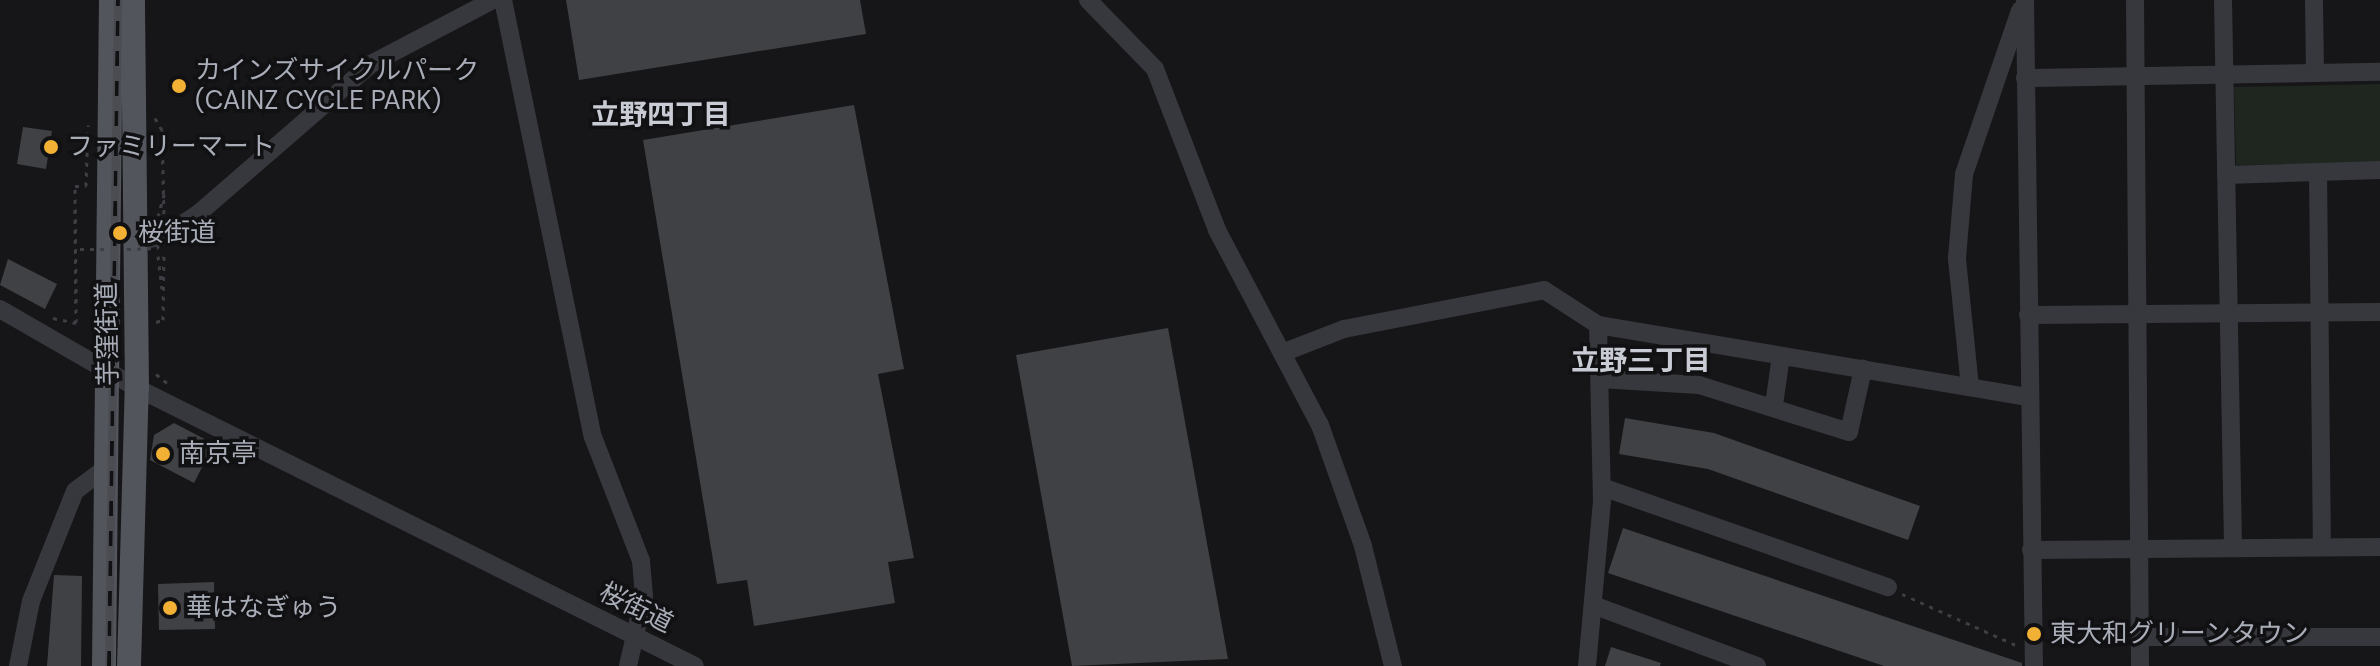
<!DOCTYPE html>
<html>
<head>
<meta charset="utf-8">
<style>
	body { margin:0 }
	#map { position:relative; width:2380px; height:666px; overflow:hidden; background:#161618; font-family:"DM Sans","Noto Sans JP",sans-serif }
	div>[style] { position:absolute }
	[style*='--x'] { left:calc(var(--x)*1px); top:calc(var(--y)*1px); width:calc(var(--w)*1px); rotate:calc(var(--a)*1deg) }
	.green>* { inset:0; background:#1e261f }
	.building>* { inset:0; background:#404145 }
	.path>* { height:3px; margin-top:-1.5px; transform-origin:0; background:repeating-linear-gradient(90deg,#3d3f44 0 4px,transparent 0 10px) }
	.minor>* { height:18px; margin:-9px; padding:0 9px; transform-origin:9px; border-radius:9px; background:#37383d }
	.major>* { height:24px; margin:-12px; padding:0 12px; transform-origin:12px; border-radius:12px; background:#53555c }
	.rail>* { height:8px; margin-top:-4px; transform-origin:0; background:repeating-linear-gradient(90deg,#111113 0 15px,#4a4c52 0 30px); box-sizing:border-box; border-block:2px solid #4a4c52 }
	.path-bridge>* { height:3px; margin-top:-1.5px; transform-origin:0; background:repeating-linear-gradient(90deg,#3d3f44 0 4px,transparent 0 10px) }
	.dots>* { width:22px; height:22px; translate:-50% -50%; box-sizing:border-box; border:4px solid #111113; border-radius:50% }
	span { translate:-50% -50%; white-space:nowrap; text-align:center; line-height:1.15; -webkit-text-stroke:7px #111113; paint-order:stroke }
	.poi-label { font-size:26px; color:#a8adb8 }
	.left { translate:0 -50%; text-align:left }
	.street-label { font-size:26px; color:#a8adb8 }
	.neighbourhood-label { font-size:28px; color:#c9ccd4; font-weight:700 }
</style>
</head>
<body>
<div id="map">
	<div class="green">
		<i style="clip-path:polygon(2380px 84px,2380px 163px,2236px 165px,2234px 87px)"></i>
	</div>
	<div class="building">
		<i style="clip-path:polygon(566px 0,860px 0,866px 34px,579px 80px)"></i>
		<i style="clip-path:polygon(854px 105px,904px 369px,878px 374px,914px 558px,888px 562px,895px 603px,754px 626px,747px 580px,717px 584px,643px 140px)"></i>
		<i style="clip-path:polygon(23px 127px,52px 131px,46px 169px,17px 164px)"></i>
		<i style="clip-path:polygon(8px 259px,57px 284px,45px 309px,0 285px)"></i>
		<i style="clip-path:polygon(1168px 328px,1228px 659px,1072px 666px,1016px 355px)"></i>
		<i style="clip-path:polygon(1625px 418px,1714px 433px,1920px 506px,1908px 540px,1708px 469px,1619px 454px)"></i>
		<i style="clip-path:polygon(174px 423px,214px 444px,194px 483px,150px 460px,154px 435px)"></i>
		<i style="clip-path:polygon(1623px 528px,2022px 663px,2022px 666px,1884px 666px,1608px 573px)"></i>
		<i style="clip-path:polygon(54px 575px,82px 576px,81px 666px,47px 666px)"></i>
		<i style="clip-path:polygon(214px 582px,215px 629px,159px 630px,158px 584px)"></i>
		<i style="clip-path:polygon(1611px 647px,1661px 663px,1660px 666px,1605px 666px)"></i>
	</div>
	<div class="path">
		<i style="--x:155;--y:118;--w:14;--a:60"></i>
		<i style="--x:162;--y:130;--w:87;--a:88.7"></i>
		<i style="--x:75;--y:209;--w:94;--a:89.4"></i>
		<i style="--x:158;--y:217;--w:24;--a:-75"></i>
		<i style="--x:158;--y:256;--w:33;--a:83"></i>
		<i style="--x:53;--y:318;--w:24;--a:12"></i>
		<i style="--x:76;--y:323;--w:137;--a:-90.4"></i>
		<i style="--x:75;--y:186;--w:11;--a:0"></i>
		<i style="--x:86;--y:186;--w:61;--a:-88.1"></i>
		<i style="--x:156;--y:322;--w:7;--a:-16"></i>
		<i style="--x:163;--y:320;--w:68;--a:-89.2"></i>
		<i style="--x:156;--y:374;--w:14;--a:39"></i>
		<i style="--x:1902;--y:594;--w:125;--a:24.1"></i>
	</div>
	<div class="minor">
		<i style="--x:503;--y:0;--w:446;--a:78.4"></i>
		<i style="--x:593;--y:437;--w:133;--a:68.8"></i>
		<i style="--x:641;--y:561;--w:35;--a:85"></i>
		<i style="--x:644;--y:596;--w:72;--a:102.9"></i>
		<i style="--x:1088;--y:0;--w:96;--a:45.8"></i>
		<i style="--x:1155;--y:69;--w:173;--a:68.9"></i>
		<i style="--x:1217;--y:230;--w:221;--a:62.2"></i>
		<i style="--x:1320;--y:425;--w:128;--a:70.4"></i>
		<i style="--x:1363;--y:546;--w:124;--a:76"></i>
		<i style="--x:2025;--y:0;--w:666;--a:89.23"></i>
		<i style="--x:2135;--y:0;--w:666;--a:89.57"></i>
		<i style="--x:2223;--y:0;--w:548;--a:88.95"></i>
		<i style="--x:2314;--y:0;--w:73;--a:89.2"></i>
		<i style="--x:2025;--y:78;--w:355;--a:-1"></i>
		<i style="--x:2318;--y:172;--w:375;--a:89.4"></i>
		<i style="--x:2226;--y:175;--w:154;--a:-1.9"></i>
		<i style="--x:134;--y:242;--w:31;--a:-11"></i>
		<i style="--x:164;--y:236;--w:42;--a:-33.3"></i>
		<i style="--x:199;--y:213;--w:228;--a:-40.9"></i>
		<i style="--x:371;--y:64;--w:138;--a:-27.7"></i>
		<i style="--x:0;--y:309;--w:158;--a:30"></i>
		<i style="--x:137;--y:388;--w:623;--a:26.48"></i>
		<i style="--x:2028;--y:315;--w:352;--a:-0.5"></i>
		<i style="--x:1282;--y:353;--w:66;--a:-21.2"></i>
		<i style="--x:1344;--y:329;--w:204;--a:-11"></i>
		<i style="--x:1544;--y:290;--w:64;--a:32.9"></i>
		<i style="--x:1598;--y:325;--w:438;--a:9.5"></i>
		<i style="--x:1600;--y:379;--w:99;--a:3.5"></i>
		<i style="--x:1699;--y:385;--w:157;--a:17.4"></i>
		<i style="--x:1849;--y:432;--w:65;--a:-77.5"></i>
		<i style="--x:1970;--y:387;--w:130;--a:-95.8"></i>
		<i style="--x:1957;--y:258;--w:84;--a:-85.2"></i>
		<i style="--x:1964;--y:174;--w:173;--a:-71.1"></i>
		<i style="--x:1774;--y:405;--w:49;--a:-81.9"></i>
		<i style="--x:1602;--y:487;--w:303;--a:19.3"></i>
		<i style="--x:2031;--y:550;--w:349;--a:-0.5"></i>
		<i style="--x:1593;--y:605;--w:175;--a:20.4"></i>
		<i style="--x:2140;--y:637;--w:240;--a:0"></i>
		<i style="--x:18;--y:666;--w:66;--a:-78.7"></i>
		<i style="--x:31;--y:601;--w:118;--a:-68.2"></i>
		<i style="--x:75;--y:491;--w:36;--a:-37"></i>
		<i style="--x:1587;--y:666;--w:166;--a:-84.8"></i>
		<i style="--x:1602;--y:501;--w:176;--a:-91.3"></i>
	</div>
	<div class="major">
		<i style="--x:104;--y:666;--w:666;--a:-89.4"></i>
		<i style="--x:129;--y:666;--w:278;--a:-88.4"></i>
		<i style="--x:137;--y:388;--w:388;--a:-90.6"></i>
	</div>
	<div class="rail">
		<i style="--x:109;--y:666;--w:666;--a:-89.23"></i>
	</div>
	<div class="path-bridge">
		<i style="--x:80;--y:249;--w:30;--a:0"></i>
		<i style="--x:127;--y:249;--w:31;--a:-2"></i>
		<i style="--x:158;--y:248;--w:19;--a:-90"></i>
	</div>
	<div class="dots">
		<i style="left:179px;top:86px;background:#f2b134"></i>
		<i style="left:51px;top:147px;background:#f2b134"></i>
		<i style="left:120px;top:233px;background:#f2b134"></i>
		<i style="left:163px;top:454px;background:#f2b134"></i>
		<i style="left:170px;top:608px;background:#f2b134"></i>
		<i style="left:2034px;top:634px;background:#f2b134"></i>
	</div>
	<div class="poi-label">
		<span class="left" style="left:195px;top:86px">カインズサイクルパーク<br>(CAINZ CYCLE PARK)</span>
		<span class="left" style="left:67px;top:147px">ファミリーマート</span>
		<span class="left" style="left:138px;top:233px">桜街道</span>
		<span class="left" style="left:179px;top:454px">南京亭</span>
		<span class="left" style="left:186px;top:608px">華はなぎゅう</span>
		<span class="left" style="left:2050px;top:634px">東大和グリーンタウン</span>
	</div>
	<div class="street-label">
		<span style="left:108px;top:334px;rotate:-91deg">芋窪街道</span>
		<span style="left:636px;top:608px;rotate:27deg">桜街道</span>
	</div>
	<div class="neighbourhood-label">
		<span style="left:661px;top:115px">立野四丁目</span>
		<span style="left:1641px;top:361px">立野三丁目</span>
	</div>
</div>
</body>
</html>
